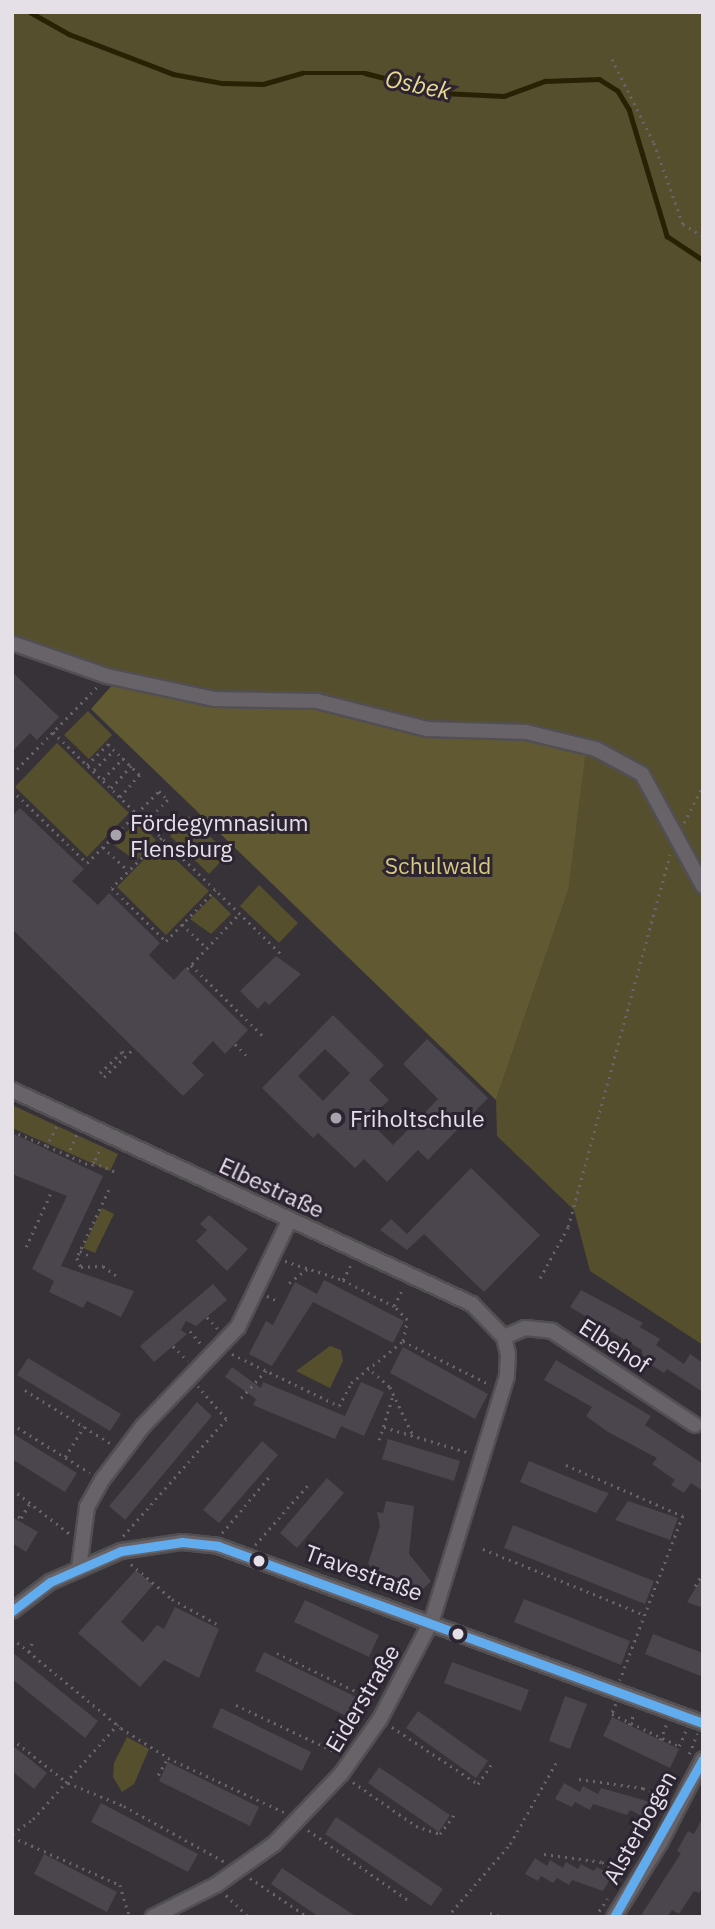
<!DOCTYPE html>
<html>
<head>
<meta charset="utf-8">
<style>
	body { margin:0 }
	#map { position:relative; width:715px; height:1929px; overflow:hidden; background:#363238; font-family:"IBM Plex Sans",sans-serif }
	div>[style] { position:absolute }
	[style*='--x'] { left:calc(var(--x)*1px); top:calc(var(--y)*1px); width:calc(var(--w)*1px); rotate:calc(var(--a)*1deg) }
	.green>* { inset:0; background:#554f2d }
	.forest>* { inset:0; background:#615932 }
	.stream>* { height:4.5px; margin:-2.25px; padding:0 2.25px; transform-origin:2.25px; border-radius:2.25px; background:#282205 }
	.building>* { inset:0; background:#4b454e }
	.path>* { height:2.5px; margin-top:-1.25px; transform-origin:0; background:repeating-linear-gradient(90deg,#686469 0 2px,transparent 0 7px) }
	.roads { filter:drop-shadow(2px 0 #524f53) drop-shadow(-2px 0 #524f53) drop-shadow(0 2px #524f53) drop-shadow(0 -2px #524f53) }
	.minor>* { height:14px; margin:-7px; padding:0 7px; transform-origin:7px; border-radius:7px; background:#676369 }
	.bus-1>* { height:9px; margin:-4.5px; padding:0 4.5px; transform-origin:4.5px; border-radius:4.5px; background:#60acee }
	.dots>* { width:19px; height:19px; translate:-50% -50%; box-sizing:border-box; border:4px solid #2d2432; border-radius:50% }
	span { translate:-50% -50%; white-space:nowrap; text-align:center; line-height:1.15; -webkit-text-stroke:6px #2d2432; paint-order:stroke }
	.poi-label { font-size:23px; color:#e5dfe8 }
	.left { translate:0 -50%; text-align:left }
	.park-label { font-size:23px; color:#d7c97e }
	.street-label { font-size:23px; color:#e5dfe8 }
	.water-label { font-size:24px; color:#e7d98e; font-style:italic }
	.frame { position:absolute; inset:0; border:14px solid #e5dfe8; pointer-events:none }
</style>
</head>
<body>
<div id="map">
	<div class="green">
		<i style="clip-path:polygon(12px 12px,703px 12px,703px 1345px,590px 1271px,574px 1210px,497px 1136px,496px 1100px,568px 891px,247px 706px,12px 647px)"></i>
		<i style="clip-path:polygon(88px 711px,112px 735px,89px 759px,64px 735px)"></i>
		<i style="clip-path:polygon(57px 743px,129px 813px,87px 857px,15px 787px)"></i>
		<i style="clip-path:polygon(189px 816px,228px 854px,209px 874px,170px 836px)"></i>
		<i style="clip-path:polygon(137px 821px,156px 840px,136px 861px,114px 845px)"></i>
		<i style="clip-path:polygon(159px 844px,209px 891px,166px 935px,117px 887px)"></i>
		<i style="clip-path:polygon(259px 885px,298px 923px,279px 943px,240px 906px)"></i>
		<i style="clip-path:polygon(213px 896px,231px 914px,211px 934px,190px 919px)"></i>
		<i style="clip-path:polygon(12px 1105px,118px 1154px,110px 1171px,12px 1128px)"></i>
		<i style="clip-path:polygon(102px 1208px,114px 1214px,95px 1253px,83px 1248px)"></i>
		<i style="clip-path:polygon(330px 1346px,341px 1350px,343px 1361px,330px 1388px,296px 1371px)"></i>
		<i style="clip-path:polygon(127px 1737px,149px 1749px,134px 1784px,122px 1792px,113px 1777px,114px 1763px)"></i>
	</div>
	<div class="forest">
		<i style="clip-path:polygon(114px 683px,319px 707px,586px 749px,568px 891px,496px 1100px,91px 709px)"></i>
	</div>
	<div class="stream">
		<i style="--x:30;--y:12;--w:45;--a:29.4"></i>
		<i style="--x:69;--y:34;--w:111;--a:21"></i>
		<i style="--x:173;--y:74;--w:50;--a:10.4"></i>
		<i style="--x:222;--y:83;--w:41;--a:1.4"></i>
		<i style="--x:263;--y:84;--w:41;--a:-15.8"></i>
		<i style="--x:302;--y:73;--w:63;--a:0"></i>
		<i style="--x:365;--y:73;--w:81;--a:14.4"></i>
		<i style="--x:443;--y:93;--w:61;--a:2.8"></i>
		<i style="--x:504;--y:96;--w:44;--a:-20.1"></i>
		<i style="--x:545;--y:81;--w:54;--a:-2.1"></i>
		<i style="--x:599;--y:79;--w:22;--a:32"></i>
		<i style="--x:618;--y:91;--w:21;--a:59"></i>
		<i style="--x:629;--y:109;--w:133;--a:73.3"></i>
		<i style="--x:667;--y:236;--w:43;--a:33.7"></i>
	</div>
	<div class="building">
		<i style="clip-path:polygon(12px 672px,59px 717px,37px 740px,30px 733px,12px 752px)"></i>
		<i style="clip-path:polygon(20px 808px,84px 869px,72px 881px,98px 905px,109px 893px,160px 943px,149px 955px,174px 980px,185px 968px,248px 1030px,225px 1054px,213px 1041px,192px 1063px,204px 1075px,183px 1096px,12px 929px,12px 816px)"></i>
		<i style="clip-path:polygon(276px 956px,301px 974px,269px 1005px,265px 1001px,258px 1009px,240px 991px)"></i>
		<i style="clip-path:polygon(evenodd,333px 1015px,384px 1065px,369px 1080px,389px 1100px,368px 1120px,393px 1145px,438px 1099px,403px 1064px,427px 1039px,488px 1098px,428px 1160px,418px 1150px,387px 1182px,364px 1159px,355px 1168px,318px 1133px,313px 1138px,262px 1088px,333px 1015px,325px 1049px,350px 1073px,323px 1101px,298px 1076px,325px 1049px)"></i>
		<i style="clip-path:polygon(12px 1133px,103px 1176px,61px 1266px,134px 1291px,121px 1317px,87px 1301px,83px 1308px,49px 1292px,54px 1281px,32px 1269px,67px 1196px,12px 1174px)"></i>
		<i style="clip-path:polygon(471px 1168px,540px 1235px,484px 1292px,424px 1234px,407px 1250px,380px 1230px,391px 1219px,407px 1234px)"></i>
		<i style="clip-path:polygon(209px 1215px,248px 1249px,227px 1271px,196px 1241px,207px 1230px,200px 1224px)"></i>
		<i style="clip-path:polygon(324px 1280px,404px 1321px,393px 1343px,313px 1302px,272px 1366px,249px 1354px,266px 1321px,273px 1325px,295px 1282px,317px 1294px)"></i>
		<i style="clip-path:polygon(213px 1284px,227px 1300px,196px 1326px,186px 1321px,181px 1330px,187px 1334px,154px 1362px,140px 1346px)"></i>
		<i style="clip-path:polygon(581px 1290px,643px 1323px,640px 1327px,660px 1339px,656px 1345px,684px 1364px,690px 1354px,703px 1363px,703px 1392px,667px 1369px,664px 1373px,643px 1360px,642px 1350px,570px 1307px)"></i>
		<i style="clip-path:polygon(403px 1347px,488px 1394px,475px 1419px,390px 1373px)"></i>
		<i style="clip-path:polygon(28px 1358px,121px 1414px,110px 1431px,17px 1375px)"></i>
		<i style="clip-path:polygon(556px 1360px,651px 1416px,645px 1425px,703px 1464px,703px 1491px,691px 1483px,684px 1493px,671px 1485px,675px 1480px,652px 1464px,657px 1458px,608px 1432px,586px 1416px,592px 1407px,544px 1380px)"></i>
		<i style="clip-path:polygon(232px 1367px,261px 1388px,263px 1382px,345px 1416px,342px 1422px,361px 1382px,384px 1392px,364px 1436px,341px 1426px,335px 1439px,253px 1405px,256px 1399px,225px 1377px)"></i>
		<i style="clip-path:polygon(197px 1402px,212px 1416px,125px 1520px,109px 1506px)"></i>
		<i style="clip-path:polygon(12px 1433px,77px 1473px,65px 1492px,12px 1459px)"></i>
		<i style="clip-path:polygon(388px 1439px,460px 1461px,454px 1481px,382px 1459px)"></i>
		<i style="clip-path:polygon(262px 1441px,278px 1455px,219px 1523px,203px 1510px)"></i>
		<i style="clip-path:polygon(529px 1461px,600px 1490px,609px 1493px,596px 1513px,546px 1493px,520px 1482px)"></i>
		<i style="clip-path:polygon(327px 1478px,344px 1493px,297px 1548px,280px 1533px)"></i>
		<i style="clip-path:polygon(386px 1501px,414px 1506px,409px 1554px,431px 1581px,413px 1599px,368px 1564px,380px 1526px,377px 1512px,383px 1513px)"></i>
		<i style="clip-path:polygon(628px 1501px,678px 1518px,670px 1540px,615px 1520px)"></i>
		<i style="clip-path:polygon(12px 1517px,38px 1532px,26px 1552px,12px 1543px)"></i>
		<i style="clip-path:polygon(513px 1525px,654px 1581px,645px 1604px,504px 1548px)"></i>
		<i style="clip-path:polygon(136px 1570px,153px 1585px,121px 1622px,143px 1642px,157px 1625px,164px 1629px,175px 1607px,219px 1629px,199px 1678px,164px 1660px,140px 1687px,78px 1633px)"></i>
		<i style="clip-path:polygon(703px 1576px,703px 1608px,687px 1602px)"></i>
		<i style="clip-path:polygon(524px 1599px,630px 1641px,621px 1665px,514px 1622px)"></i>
		<i style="clip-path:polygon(305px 1600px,379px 1635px,369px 1657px,294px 1622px)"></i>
		<i style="clip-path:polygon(653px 1634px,703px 1653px,703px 1677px,645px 1654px)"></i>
		<i style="clip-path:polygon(12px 1652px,98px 1721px,85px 1738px,12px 1679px)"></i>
		<i style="clip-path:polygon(264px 1652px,356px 1697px,346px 1716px,255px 1671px)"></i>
		<i style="clip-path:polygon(452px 1662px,529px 1690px,521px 1711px,444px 1683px)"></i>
		<i style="clip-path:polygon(565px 1696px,587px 1704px,570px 1749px,549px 1741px)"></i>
		<i style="clip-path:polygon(221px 1708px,311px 1752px,302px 1771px,212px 1727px)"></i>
		<i style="clip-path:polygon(418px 1711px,488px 1761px,476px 1778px,406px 1728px)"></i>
		<i style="clip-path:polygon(612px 1717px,679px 1749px,670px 1768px,603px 1736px)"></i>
		<i style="clip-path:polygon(12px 1745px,47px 1773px,34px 1789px,12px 1771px)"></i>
		<i style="clip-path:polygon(168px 1762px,259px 1807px,250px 1826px,159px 1781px)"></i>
		<i style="clip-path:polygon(379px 1767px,450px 1815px,439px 1832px,368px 1783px)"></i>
		<i style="clip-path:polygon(564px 1783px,580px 1792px,583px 1786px,598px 1794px,601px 1788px,654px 1803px,646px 1818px,630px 1810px,627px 1815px,593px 1804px,590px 1810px,575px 1802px,572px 1807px,555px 1799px)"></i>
		<i style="clip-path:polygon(101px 1803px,198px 1854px,188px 1872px,91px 1822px)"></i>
		<i style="clip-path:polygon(336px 1817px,443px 1889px,431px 1906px,325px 1834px)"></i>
		<i style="clip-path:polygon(703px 1817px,703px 1887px,699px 1893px,694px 1891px,679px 1914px,672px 1910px,667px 1917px,640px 1917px,681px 1853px,677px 1851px,688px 1831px,694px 1834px)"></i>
		<i style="clip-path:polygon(44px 1854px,117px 1892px,107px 1912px,34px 1874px)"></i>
		<i style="clip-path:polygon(535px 1858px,547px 1866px,550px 1860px,563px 1868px,566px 1862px,578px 1869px,581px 1864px,594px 1871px,597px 1867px,612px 1876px,603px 1891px,572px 1880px,569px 1885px,557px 1878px,553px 1883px,541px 1876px,538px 1881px,525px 1874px)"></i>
		<i style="clip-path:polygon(282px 1868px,329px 1899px,357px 1917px,319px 1917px,271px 1884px)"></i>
	</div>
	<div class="path">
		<i style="--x:612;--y:59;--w:94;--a:63.4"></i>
		<i style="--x:654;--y:143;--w:86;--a:70.3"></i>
		<i style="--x:683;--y:224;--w:23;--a:31"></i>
		<i style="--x:53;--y:732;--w:321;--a:44.2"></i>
		<i style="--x:87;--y:765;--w:30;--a:-45"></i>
		<i style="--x:108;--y:744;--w:45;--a:44.1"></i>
		<i style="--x:140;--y:775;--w:30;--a:132"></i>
		<i style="--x:94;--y:770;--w:28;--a:-45"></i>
		<i style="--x:12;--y:774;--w:123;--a:-45.7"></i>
		<i style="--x:103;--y:779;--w:29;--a:-46"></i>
		<i style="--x:111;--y:788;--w:30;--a:-48"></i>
		<i style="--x:12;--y:790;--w:105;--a:44.2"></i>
		<i style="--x:87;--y:863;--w:102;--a:-45"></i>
		<i style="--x:159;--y:791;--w:13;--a:45"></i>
		<i style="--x:168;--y:800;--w:31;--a:135"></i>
		<i style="--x:684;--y:823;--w:42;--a:-63.4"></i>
		<i style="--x:162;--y:838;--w:71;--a:135"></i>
		<i style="--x:112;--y:888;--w:76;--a:44.5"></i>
		<i style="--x:166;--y:941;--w:71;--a:-46.1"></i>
		<i style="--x:103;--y:847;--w:35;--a:43"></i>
		<i style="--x:182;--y:924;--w:35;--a:44"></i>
		<i style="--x:191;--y:965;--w:103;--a:44.6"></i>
		<i style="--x:187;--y:969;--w:76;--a:-46.6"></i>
		<i style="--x:235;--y:1044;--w:16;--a:45"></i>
		<i style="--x:100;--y:1073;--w:30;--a:-44"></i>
		<i style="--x:122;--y:1052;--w:7;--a:0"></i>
		<i style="--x:104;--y:1077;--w:42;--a:-44"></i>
		<i style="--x:57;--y:1127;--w:21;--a:118"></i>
		<i style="--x:47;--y:1146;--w:49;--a:24"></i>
		<i style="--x:92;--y:1166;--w:21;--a:-65"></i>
		<i style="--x:12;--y:1131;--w:38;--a:23"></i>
		<i style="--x:67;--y:1156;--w:24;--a:-66"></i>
		<i style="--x:93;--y:1162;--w:27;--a:24"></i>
		<i style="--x:109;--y:1190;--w:75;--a:115.2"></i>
		<i style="--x:77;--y:1258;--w:10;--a:66"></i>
		<i style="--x:81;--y:1267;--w:22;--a:-3"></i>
		<i style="--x:103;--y:1266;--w:17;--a:36"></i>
		<i style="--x:26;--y:1247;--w:63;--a:-65.5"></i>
		<i style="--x:80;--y:1251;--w:11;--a:27"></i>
		<i style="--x:285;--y:1261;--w:61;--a:18.1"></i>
		<i style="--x:343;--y:1280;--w:57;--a:27"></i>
		<i style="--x:540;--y:1278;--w:58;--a:-61.2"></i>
		<i style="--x:568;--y:1227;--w:386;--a:-74.7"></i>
		<i style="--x:343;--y:1280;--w:18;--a:-63"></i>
		<i style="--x:289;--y:1283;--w:23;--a:-38"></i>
		<i style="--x:267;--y:1296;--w:14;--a:25"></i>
		<i style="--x:207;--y:1317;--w:18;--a:47"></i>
		<i style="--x:190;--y:1331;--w:18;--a:49"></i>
		<i style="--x:403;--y:1341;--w:98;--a:26.6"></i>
		<i style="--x:173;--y:1346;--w:21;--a:45"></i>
		<i style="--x:232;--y:1354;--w:119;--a:25.9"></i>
		<i style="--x:339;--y:1406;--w:26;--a:-62"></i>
		<i style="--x:351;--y:1383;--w:67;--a:-38.9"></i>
		<i style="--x:403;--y:1341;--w:21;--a:-79"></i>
		<i style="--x:407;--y:1320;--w:19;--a:-133"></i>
		<i style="--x:394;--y:1306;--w:20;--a:-63"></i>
		<i style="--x:367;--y:1367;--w:30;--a:41"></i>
		<i style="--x:390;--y:1387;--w:53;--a:64.4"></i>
		<i style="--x:25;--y:1390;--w:104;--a:32"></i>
		<i style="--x:241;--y:1398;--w:38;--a:-48"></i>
		<i style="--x:12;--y:1424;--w:92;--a:32.1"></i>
		<i style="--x:384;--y:1427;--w:90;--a:16.8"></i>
		<i style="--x:379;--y:1440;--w:47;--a:-72.7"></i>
		<i style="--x:65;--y:1457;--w:36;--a:-58"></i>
		<i style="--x:566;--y:1465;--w:128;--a:23.6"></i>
		<i style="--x:683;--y:1516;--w:176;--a:111"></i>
		<i style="--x:12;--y:1489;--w:73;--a:37.8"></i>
		<i style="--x:12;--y:1513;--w:10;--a:29"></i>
		<i style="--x:21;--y:1518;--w:16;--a:-60"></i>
		<i style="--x:222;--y:1533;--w:73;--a:-50"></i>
		<i style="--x:123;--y:1536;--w:156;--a:-48.6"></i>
		<i style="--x:226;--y:1419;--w:43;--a:-131.2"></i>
		<i style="--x:255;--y:1545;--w:79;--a:-48.6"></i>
		<i style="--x:483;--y:1549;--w:175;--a:22.2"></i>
		<i style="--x:131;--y:1564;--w:54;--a:40.5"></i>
		<i style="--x:172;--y:1599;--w:51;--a:29.1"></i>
		<i style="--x:695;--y:1586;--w:15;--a:-58"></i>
		<i style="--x:12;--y:1638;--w:141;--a:39.5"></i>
		<i style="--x:121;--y:1728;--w:54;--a:32.2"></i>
		<i style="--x:29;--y:1652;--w:10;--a:-73"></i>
		<i style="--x:277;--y:1653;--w:110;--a:25.9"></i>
		<i style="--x:616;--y:1704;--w:11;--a:112"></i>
		<i style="--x:612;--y:1714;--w:74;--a:25.5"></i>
		<i style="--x:679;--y:1746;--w:17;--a:-66"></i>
		<i style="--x:236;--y:1705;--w:115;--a:25.2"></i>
		<i style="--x:629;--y:1725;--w:14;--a:-65"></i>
		<i style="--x:392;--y:1727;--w:103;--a:33.5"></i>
		<i style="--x:478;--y:1784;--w:23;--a:-56"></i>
		<i style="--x:12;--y:1739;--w:71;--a:38.2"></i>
		<i style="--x:68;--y:1783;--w:61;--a:22.3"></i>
		<i style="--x:124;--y:1806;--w:118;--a:29"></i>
		<i style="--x:660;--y:1740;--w:18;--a:-68"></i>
		<i style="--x:689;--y:1754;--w:22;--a:-68"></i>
		<i style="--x:158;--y:1775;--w:20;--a:-60"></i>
		<i style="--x:168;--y:1758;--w:130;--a:25"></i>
		<i style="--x:579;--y:1779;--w:65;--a:8"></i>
		<i style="--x:643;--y:1788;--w:27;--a:28"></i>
		<i style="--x:353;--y:1782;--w:77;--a:34.9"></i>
		<i style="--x:416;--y:1826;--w:25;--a:18"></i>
		<i style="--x:440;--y:1834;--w:26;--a:-54"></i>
		<i style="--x:308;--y:1830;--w:126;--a:35"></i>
		<i style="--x:12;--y:1834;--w:26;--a:-36"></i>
		<i style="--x:33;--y:1819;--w:127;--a:-48.2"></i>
		<i style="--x:12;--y:1837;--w:118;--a:24"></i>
		<i style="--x:120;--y:1885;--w:34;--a:73"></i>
		<i style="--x:544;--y:1854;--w:59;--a:7.9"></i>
		<i style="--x:602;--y:1862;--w:26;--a:32"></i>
		<i style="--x:250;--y:1878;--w:70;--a:33.9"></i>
		<i style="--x:226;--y:1895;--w:32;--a:44"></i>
		<i style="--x:490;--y:1913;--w:14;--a:17"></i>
		<i style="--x:447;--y:1917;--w:96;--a:-49.2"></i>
		<i style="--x:510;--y:1844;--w:95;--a:-60.5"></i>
		<i style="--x:595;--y:1917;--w:22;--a:-56"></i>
	</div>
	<div class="roads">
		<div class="minor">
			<i style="--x:12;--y:643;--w:101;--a:19.2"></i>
			<i style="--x:107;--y:676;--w:109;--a:12.1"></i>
			<i style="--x:214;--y:699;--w:103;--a:1.1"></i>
			<i style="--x:317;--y:701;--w:114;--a:14.3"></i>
			<i style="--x:427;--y:729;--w:99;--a:1.7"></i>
			<i style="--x:526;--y:732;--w:72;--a:13.7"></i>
			<i style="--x:596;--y:749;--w:52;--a:28.5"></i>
			<i style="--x:642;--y:774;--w:128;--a:61.4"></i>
			<i style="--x:12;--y:1090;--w:507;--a:24.95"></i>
			<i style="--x:472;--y:1304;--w:46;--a:45.9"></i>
			<i style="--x:504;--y:1337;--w:17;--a:77"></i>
			<i style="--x:508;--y:1354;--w:22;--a:93"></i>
			<i style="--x:507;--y:1376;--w:255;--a:107.1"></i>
			<i style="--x:432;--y:1620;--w:112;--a:117.7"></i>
			<i style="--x:380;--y:1719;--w:67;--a:125.3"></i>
			<i style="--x:341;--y:1774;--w:97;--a:133.7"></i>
			<i style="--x:274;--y:1844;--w:71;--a:144.7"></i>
			<i style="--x:216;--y:1885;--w:71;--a:153.1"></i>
			<i style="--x:504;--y:1337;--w:23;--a:-23"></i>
			<i style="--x:525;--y:1328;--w:27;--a:6"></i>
			<i style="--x:552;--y:1331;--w:171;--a:33.3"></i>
			<i style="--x:79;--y:1568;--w:62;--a:-82.5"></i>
			<i style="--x:87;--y:1507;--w:31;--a:-61"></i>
			<i style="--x:102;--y:1480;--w:68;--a:-52.8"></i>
			<i style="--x:143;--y:1426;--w:137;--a:-46.2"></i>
			<i style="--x:238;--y:1327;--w:118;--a:-64.3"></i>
			<i style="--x:12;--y:1611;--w:48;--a:-37.3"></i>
			<i style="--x:50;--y:1582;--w:77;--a:-23.6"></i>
			<i style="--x:121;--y:1551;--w:62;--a:-8.4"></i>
			<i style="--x:182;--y:1542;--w:36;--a:6"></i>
			<i style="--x:218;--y:1546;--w:516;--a:20.05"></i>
			<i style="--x:614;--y:1917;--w:87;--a:-58.1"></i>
			<i style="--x:660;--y:1843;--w:94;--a:-62.9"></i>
		</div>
	</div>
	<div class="bus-1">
		<i style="--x:12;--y:1611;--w:48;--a:-37.3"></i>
		<i style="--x:50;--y:1582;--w:77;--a:-23.6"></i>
		<i style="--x:121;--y:1551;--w:62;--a:-8.4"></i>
		<i style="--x:182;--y:1542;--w:36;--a:6"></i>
		<i style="--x:218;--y:1546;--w:516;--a:20.05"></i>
		<i style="--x:614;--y:1917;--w:181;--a:-60.6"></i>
	</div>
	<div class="dots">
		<i style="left:116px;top:835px;background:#a8a2aa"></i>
		<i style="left:336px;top:1118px;background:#a8a2aa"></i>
		<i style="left:259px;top:1561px;background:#e5dfe8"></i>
		<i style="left:458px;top:1634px;background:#e5dfe8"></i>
	</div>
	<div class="poi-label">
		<span class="left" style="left:130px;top:835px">Fördegymnasium<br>Flensburg</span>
		<span class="left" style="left:350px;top:1118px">Friholtschule</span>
	</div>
	<div class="park-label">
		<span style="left:438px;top:865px">Schulwald</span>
	</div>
	<div class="street-label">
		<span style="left:272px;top:1187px;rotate:25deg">Elbestraße</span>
		<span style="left:615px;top:1345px;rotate:33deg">Elbehof</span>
		<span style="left:364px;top:1572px;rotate:20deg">Travestraße</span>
		<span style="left:362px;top:1698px;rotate:-59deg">Eiderstraße</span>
		<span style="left:639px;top:1827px;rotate:-61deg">Alsterbogen</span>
	</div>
	<div class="water-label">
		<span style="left:418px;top:85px;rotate:12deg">Osbek</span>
	</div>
	<div class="frame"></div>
</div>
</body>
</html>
